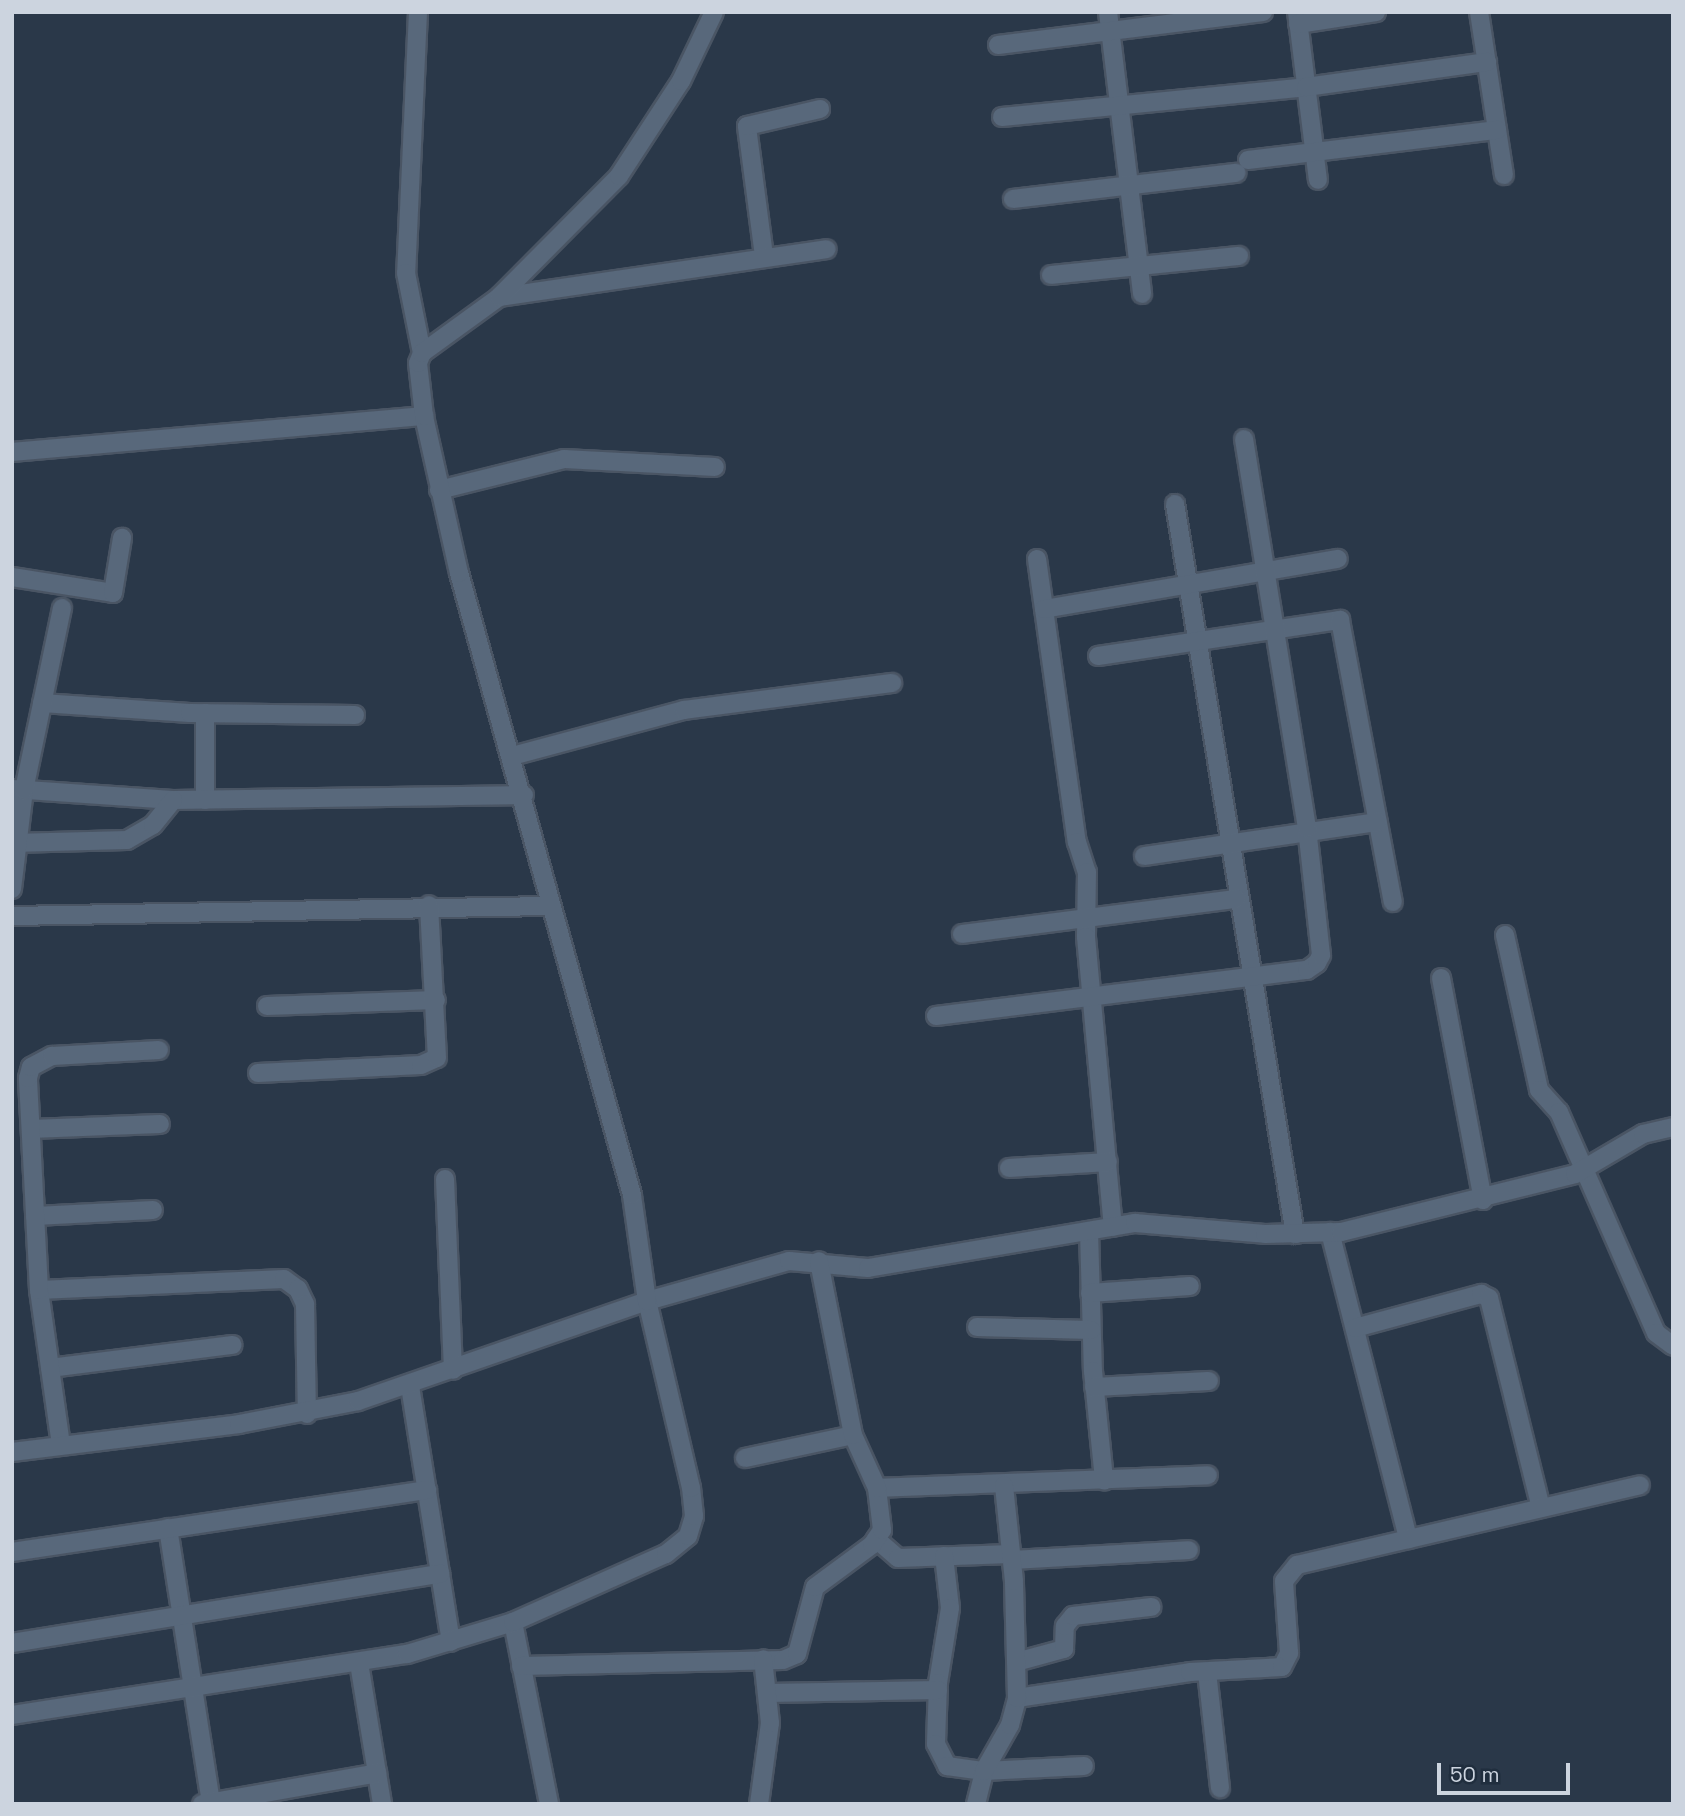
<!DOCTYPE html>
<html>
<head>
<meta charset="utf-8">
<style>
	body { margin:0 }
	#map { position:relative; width:1685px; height:1816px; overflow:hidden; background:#2a3849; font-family:"Space Grotesk",sans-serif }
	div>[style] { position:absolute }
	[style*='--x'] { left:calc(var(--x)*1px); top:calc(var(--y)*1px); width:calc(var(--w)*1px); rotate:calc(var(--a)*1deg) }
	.roads { filter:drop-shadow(2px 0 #4a5564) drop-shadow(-2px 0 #4a5564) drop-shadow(0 2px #4a5564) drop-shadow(0 -2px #4a5564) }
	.minor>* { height:18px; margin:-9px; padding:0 9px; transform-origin:9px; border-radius:9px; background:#58687b }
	span { translate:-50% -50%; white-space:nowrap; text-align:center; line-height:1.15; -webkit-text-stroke:5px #202e3e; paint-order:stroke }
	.frame { position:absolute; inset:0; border:14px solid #ccd4df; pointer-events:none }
	.scale { position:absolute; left:1437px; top:1763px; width:133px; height:32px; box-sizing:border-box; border:4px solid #ccd4df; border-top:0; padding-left:9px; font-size:21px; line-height:24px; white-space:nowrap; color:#ccd4df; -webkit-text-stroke:5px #202e3e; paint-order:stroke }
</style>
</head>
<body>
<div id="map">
	<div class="roads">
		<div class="minor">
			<i style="--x:418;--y:12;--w:261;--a:92.6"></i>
			<i style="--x:406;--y:273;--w:82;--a:78.7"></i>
			<i style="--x:1108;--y:12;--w:284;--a:83.1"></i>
			<i style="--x:1297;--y:12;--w:169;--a:82.9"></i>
			<i style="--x:1479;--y:12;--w:165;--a:81.3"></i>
			<i style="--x:1298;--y:24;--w:79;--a:-8.7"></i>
			<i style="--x:998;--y:45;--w:267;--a:-7.1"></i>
			<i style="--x:1002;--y:117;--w:305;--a:-5.6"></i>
			<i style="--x:1306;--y:87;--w:183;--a:-7.9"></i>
			<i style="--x:1248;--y:160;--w:251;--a:-6.9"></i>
			<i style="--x:1013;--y:199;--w:225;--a:-6.7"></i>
			<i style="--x:764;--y:256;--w:131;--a:-97.5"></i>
			<i style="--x:747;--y:126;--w:75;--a:-13.1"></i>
			<i style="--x:1051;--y:275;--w:189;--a:-5.8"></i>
			<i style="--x:499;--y:297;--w:331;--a:-8.3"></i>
			<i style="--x:12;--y:452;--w:414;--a:-5"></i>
			<i style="--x:439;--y:490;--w:129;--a:-13.9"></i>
			<i style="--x:564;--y:459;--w:151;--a:3"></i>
			<i style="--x:1175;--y:504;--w:740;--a:80.67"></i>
			<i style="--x:1037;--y:559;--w:286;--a:82"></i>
			<i style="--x:1077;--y:842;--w:32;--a:72"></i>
			<i style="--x:1087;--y:872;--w:65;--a:90.9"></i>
			<i style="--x:1086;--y:937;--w:291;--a:84.7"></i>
			<i style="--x:12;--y:577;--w:102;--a:9"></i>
			<i style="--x:113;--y:593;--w:56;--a:-80.7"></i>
			<i style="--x:1044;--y:609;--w:298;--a:-9.7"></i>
			<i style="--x:1098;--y:656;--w:245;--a:-8.5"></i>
			<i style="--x:1340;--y:620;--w:287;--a:79.4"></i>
			<i style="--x:42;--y:703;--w:148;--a:3.9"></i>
			<i style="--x:190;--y:713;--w:165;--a:0.7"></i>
			<i style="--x:205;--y:713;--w:87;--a:90"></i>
			<i style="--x:512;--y:756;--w:178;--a:-15"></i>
			<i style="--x:684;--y:710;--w:210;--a:-7.4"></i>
			<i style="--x:12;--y:789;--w:161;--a:3.9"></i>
			<i style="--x:173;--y:800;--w:351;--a:-0.8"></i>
			<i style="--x:12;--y:843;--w:115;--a:-1.5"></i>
			<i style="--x:127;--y:840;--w:30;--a:-30"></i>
			<i style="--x:153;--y:825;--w:32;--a:-51"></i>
			<i style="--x:1144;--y:856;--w:236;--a:-8.3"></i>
			<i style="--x:12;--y:889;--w:100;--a:-83.1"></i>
			<i style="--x:24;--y:790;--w:186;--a:-78.2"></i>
			<i style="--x:12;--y:916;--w:537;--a:-1.07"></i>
			<i style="--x:962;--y:934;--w:277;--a:-7.3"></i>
			<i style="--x:1505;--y:935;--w:159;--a:77.6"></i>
			<i style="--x:1539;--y:1090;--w:30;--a:48"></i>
			<i style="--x:1559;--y:1112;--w:241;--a:66.3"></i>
			<i style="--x:1656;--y:1333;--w:21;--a:37"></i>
			<i style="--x:1441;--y:978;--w:226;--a:79.3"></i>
			<i style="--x:267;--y:1006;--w:169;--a:-2"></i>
			<i style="--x:936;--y:1016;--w:374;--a:-7.1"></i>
			<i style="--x:1307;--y:970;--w:12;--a:-35"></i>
			<i style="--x:1317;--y:963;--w:9;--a:-63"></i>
			<i style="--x:1321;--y:955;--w:128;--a:-96.3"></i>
			<i style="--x:1307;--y:828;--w:394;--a:-99.2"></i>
			<i style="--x:258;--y:1073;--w:163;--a:-2.8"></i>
			<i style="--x:421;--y:1065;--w:17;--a:-24"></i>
			<i style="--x:437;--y:1058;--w:153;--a:-93"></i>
			<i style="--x:31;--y:1129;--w:129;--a:-2.2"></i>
			<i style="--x:1009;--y:1168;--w:99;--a:-3.5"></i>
			<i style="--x:445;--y:1179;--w:191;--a:87.6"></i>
			<i style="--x:35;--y:1216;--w:118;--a:-2.9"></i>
			<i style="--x:1089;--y:1231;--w:140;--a:88.4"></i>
			<i style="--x:1093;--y:1371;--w:110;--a:84.2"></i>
			<i style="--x:1330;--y:1232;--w:317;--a:75.7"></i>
			<i style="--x:39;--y:1290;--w:245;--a:-2.6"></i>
			<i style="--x:284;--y:1279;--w:17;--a:36"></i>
			<i style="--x:298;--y:1289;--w:17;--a:65"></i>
			<i style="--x:305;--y:1304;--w:110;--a:89"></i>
			<i style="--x:1090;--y:1293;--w:100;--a:-4"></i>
			<i style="--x:977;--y:1327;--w:114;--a:1.5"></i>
			<i style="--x:1355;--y:1328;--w:131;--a:-15.1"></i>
			<i style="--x:1481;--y:1294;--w:9;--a:27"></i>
			<i style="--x:1489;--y:1298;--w:216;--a:76.1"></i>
			<i style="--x:50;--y:1368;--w:184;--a:-7.2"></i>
			<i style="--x:410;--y:1386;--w:259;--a:80.9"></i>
			<i style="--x:1094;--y:1387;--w:115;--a:-3"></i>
			<i style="--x:61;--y:1445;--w:157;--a:-98.1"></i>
			<i style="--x:39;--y:1290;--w:212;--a:-93"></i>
			<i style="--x:28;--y:1078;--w:11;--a:-75"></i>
			<i style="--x:31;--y:1067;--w:24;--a:-28"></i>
			<i style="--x:52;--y:1056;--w:107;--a:-3.2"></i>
			<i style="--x:12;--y:1452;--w:229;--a:-7"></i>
			<i style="--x:239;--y:1424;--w:121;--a:-10.9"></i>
			<i style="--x:358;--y:1401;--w:306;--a:-19.1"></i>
			<i style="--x:647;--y:1301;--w:148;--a:-15.7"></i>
			<i style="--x:789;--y:1261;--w:79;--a:5.1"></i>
			<i style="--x:868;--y:1268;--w:271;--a:-9.6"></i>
			<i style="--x:1135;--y:1223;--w:130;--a:4.8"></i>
			<i style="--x:1265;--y:1234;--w:76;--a:-1.5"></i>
			<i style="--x:1341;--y:1232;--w:241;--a:-13.9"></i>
			<i style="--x:1575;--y:1174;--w:79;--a:-30.5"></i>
			<i style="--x:1643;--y:1134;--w:31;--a:-13"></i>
			<i style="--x:745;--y:1458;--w:110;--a:-12"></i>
			<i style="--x:877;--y:1488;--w:331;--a:-2.2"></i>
			<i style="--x:168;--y:1528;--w:279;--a:81.1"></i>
			<i style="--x:876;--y:1539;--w:29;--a:41"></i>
			<i style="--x:898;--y:1558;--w:113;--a:-2"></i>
			<i style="--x:12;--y:1552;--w:420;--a:-8.5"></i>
			<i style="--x:944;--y:1556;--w:52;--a:83.4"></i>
			<i style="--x:950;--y:1608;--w:76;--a:99.1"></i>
			<i style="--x:938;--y:1683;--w:61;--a:91.9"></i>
			<i style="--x:936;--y:1744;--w:25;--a:63"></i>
			<i style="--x:947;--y:1766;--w:37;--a:8"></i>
			<i style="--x:984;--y:1771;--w:100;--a:-2.9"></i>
			<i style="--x:1012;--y:1560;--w:177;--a:-3.2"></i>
			<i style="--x:513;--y:1622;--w:186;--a:78.8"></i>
			<i style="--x:12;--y:1643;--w:434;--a:-9.2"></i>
			<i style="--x:1016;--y:1662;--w:50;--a:-15.2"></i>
			<i style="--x:1064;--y:1649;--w:23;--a:-88"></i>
			<i style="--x:1065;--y:1626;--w:13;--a:-51"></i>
			<i style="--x:1073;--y:1616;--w:79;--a:-6.6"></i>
			<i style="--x:359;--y:1663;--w:143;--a:80.7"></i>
			<i style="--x:521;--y:1666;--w:262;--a:-1.3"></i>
			<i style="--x:783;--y:1660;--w:15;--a:-23"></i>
			<i style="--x:797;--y:1654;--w:69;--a:-75"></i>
			<i style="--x:815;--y:1587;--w:71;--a:-36.4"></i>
			<i style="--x:872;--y:1545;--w:18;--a:-56"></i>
			<i style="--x:882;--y:1530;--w:42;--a:-96.8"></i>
			<i style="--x:877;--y:1488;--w:58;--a:-114.4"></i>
			<i style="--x:853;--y:1435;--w:177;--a:-101.1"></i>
			<i style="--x:1207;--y:1672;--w:117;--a:83.6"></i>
			<i style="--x:768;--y:1693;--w:170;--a:-1"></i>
			<i style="--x:1017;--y:1698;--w:175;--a:-8.5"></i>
			<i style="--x:1190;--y:1672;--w:92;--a:-3.1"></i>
			<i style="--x:1282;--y:1667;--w:16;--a:-63"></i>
			<i style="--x:1289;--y:1653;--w:72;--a:-94"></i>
			<i style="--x:1284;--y:1581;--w:21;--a:-51"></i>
			<i style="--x:1297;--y:1565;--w:352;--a:-13.1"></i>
			<i style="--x:12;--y:1715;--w:400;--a:-8.8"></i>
			<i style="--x:407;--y:1654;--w:111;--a:-16.8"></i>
			<i style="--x:513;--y:1622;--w:167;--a:-24"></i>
			<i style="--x:666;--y:1554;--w:28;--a:-39"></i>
			<i style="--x:688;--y:1536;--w:21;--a:-73"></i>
			<i style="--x:694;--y:1516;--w:28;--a:-96"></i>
			<i style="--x:691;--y:1488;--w:192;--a:-103.2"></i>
			<i style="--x:647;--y:1301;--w:107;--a:-98.1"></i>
			<i style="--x:632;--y:1195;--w:646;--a:-105.54"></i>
			<i style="--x:459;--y:573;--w:161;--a:-102.6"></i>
			<i style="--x:424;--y:416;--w:53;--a:-96.5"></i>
			<i style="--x:418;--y:363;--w:11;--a:-68"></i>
			<i style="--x:422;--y:353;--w:95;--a:-36"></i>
			<i style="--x:499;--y:297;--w:170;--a:-45.2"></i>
			<i style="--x:619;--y:176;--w:113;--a:-56.9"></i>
			<i style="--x:681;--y:81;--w:76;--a:-64.4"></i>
			<i style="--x:202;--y:1804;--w:178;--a:-10"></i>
			<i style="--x:759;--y:1804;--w:82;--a:-82.3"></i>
			<i style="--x:770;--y:1723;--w:64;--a:-96.2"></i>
			<i style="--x:976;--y:1804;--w:34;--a:-76"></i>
			<i style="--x:984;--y:1771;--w:53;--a:-60.5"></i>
			<i style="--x:1010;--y:1725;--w:28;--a:-75"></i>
			<i style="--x:1017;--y:1698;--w:117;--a:-91.5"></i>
			<i style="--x:1014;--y:1581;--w:96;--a:-96"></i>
		</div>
	</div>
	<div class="frame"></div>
	<div class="scale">50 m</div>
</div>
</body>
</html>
